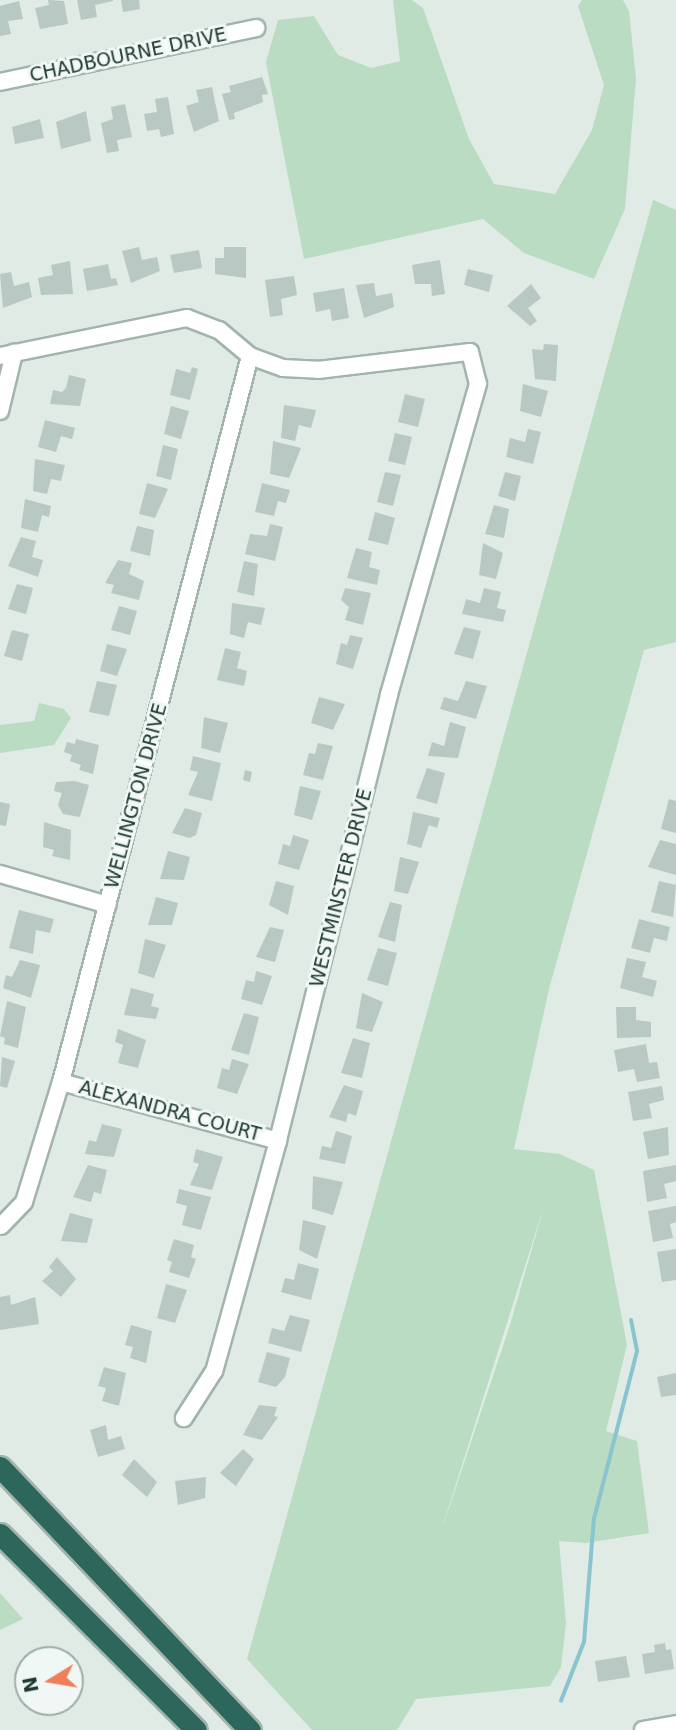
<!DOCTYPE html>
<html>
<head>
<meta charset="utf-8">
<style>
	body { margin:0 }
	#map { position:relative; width:676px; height:1730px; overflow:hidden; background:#e0ebe6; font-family:"DejaVu Sans",sans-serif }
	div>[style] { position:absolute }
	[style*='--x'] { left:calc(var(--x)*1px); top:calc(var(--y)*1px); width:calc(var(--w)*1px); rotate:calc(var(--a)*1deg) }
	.green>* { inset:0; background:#b9dcc2 }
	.stream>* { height:3.5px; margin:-1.75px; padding:0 1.75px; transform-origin:1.75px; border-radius:1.75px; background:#89c4cf }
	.building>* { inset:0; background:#b8c8c2 }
	.roads { filter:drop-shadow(2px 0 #a3b3ad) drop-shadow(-2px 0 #a3b3ad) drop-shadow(0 2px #a3b3ad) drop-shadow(0 -2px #a3b3ad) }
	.minor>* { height:16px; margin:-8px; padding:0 8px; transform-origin:8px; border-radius:8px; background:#fff }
	.highway>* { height:21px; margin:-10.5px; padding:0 10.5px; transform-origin:10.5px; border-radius:10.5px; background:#2d665b }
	span { translate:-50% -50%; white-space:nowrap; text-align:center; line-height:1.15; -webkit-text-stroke:6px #f0f7f4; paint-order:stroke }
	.street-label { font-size:19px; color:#213b34 }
	.north { position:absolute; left:14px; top:1646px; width:70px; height:70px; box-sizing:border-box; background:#f0f7f4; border:2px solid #9daca7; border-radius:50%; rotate:259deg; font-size:19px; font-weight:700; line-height:28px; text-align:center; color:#213b34 }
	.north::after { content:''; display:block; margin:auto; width:24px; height:32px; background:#ef7e59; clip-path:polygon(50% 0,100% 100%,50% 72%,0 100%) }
</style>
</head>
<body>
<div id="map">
	<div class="green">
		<i style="clip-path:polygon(393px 0,412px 0,423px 8px,469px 139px,494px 184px,555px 194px,592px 130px,604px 85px,578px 6px,582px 0,623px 0,629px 11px,636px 79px,625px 209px,594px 279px,524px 253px,483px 219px,304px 259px,266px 62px,278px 20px,314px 16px,338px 55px,371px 68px,400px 61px)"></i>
		<i style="clip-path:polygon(evenodd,653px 200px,676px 210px,676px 642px,644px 650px,549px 989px,514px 1149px,560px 1154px,594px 1170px,627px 1345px,606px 1431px,637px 1441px,649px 1533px,586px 1543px,559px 1541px,566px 1623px,561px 1667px,550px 1686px,416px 1699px,397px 1730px,312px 1730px,247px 1659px,653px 200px,545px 1203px,510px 1325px,443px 1526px,443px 1525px,545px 1203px)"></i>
		<i style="clip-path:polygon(39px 703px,64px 709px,71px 718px,54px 745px,0 753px,0 725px,34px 721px)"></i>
		<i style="clip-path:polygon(0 1593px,23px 1619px,0 1630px)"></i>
	</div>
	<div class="stream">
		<i style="--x:561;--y:1701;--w:63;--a:-68.7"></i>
		<i style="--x:584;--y:1642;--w:123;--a:-85.4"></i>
		<i style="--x:594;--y:1519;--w:173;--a:-75.6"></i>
		<i style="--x:637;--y:1351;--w:31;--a:-101"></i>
	</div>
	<div class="building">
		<i style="clip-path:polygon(48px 0,64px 1px,68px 24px,40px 29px,35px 8px,49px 5px)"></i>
		<i style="clip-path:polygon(77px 0,113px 0,113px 1px,95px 5px,97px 17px,81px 20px)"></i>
		<i style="clip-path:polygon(121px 0,139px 0,140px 9px,123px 12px)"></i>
		<i style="clip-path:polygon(19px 1px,23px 19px,8px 21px,11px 34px,0 36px,0 6px)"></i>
		<i style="clip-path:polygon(262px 77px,268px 94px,262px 95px,263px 102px,234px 113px,235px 119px,229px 120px,222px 94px,231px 92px,229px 86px)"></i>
		<i style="clip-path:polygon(212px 87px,219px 121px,194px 132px,186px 106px,199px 102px,196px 90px)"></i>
		<i style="clip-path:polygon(168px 97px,174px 134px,161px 137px,159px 129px,147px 131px,144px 114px,157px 112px,155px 99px)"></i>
		<i style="clip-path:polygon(125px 104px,132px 137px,117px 140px,119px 151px,107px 153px,101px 123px,113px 119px,111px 107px)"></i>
		<i style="clip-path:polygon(86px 111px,91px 141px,61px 149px,56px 122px)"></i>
		<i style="clip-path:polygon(40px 119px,44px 138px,15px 144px,12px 127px)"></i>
		<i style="clip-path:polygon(139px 247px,142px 260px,157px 257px,160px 271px,131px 283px,122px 251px)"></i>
		<i style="clip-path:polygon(224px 247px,246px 247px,246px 278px,215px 274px,215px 258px,224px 258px)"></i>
		<i style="clip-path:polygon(199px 250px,202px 268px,174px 273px,170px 255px)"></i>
		<i style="clip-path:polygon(440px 260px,445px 294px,432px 296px,431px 284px,415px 284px,412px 265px)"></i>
		<i style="clip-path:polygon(70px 261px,73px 294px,41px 295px,38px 278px,53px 275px,51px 265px)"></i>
		<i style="clip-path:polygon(108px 264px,111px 279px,116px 278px,118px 285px,87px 291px,83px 269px)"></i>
		<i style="clip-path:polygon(468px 269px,493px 275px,489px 292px,464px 285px)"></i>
		<i style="clip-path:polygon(11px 272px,14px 286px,29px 282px,32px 297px,3px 308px,0 274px)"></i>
		<i style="clip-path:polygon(294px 276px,297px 295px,281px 299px,283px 315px,270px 317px,265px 280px)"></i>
		<i style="clip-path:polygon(374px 283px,376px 296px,392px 293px,394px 307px,364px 318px,356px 285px)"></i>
		<i style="clip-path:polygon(531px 284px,541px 298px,528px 308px,537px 321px,530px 326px,507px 306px)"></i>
		<i style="clip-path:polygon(344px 288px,349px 318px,332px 321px,330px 309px,316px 312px,313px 293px)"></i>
		<i style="clip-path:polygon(544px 344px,558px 345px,556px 381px,535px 379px,532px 349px,543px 350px)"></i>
		<i style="clip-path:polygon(192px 367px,198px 369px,190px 400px,170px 395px,176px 369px,190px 373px)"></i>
		<i style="clip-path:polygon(69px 375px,86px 379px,80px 406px,50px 404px,53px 390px,62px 392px,66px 388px)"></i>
		<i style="clip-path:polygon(523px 384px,548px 391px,541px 417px,520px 411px)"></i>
		<i style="clip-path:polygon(405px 394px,425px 399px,418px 427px,398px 422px)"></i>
		<i style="clip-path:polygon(284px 405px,316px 410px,311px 428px,299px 425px,295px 441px,281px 438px)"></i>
		<i style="clip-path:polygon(171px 406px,189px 411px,181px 439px,164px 434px)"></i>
		<i style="clip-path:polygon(45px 420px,75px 428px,72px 439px,61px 436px,56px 452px,38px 447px)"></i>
		<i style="clip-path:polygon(528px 429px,541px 432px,533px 464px,506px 457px,510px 438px,525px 442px)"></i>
		<i style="clip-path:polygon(395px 433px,412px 437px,405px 465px,388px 461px)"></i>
		<i style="clip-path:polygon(273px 441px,301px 448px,289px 478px,270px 474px)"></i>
		<i style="clip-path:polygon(163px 445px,178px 449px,171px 480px,156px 476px)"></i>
		<i style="clip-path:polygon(35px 459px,65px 465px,61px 481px,51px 479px,47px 494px,33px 491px)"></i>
		<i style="clip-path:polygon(385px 472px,401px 475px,393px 506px,377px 502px)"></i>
		<i style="clip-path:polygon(505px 472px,521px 476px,515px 501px,498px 496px)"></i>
		<i style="clip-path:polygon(147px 483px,168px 489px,155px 518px,139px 514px)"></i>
		<i style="clip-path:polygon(262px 483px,290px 490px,286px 503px,278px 501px,274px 516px,255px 512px)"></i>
		<i style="clip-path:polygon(25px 499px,51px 506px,49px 517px,42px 515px,38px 532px,21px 528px)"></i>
		<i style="clip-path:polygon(494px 505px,509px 509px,504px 538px,485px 534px)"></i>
		<i style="clip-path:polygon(375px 512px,395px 518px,388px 545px,368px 540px)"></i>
		<i style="clip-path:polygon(270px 524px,283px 527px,275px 561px,245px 554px,250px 534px,267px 536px)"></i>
		<i style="clip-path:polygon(137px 526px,154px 530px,150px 556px,130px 551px)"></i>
		<i style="clip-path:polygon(21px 537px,36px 541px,32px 557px,43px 560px,38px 577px,8px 566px)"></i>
		<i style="clip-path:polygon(483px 543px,503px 553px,496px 579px,479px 575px)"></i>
		<i style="clip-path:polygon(356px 548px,372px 552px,369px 567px,380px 570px,377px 585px,347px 578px)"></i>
		<i style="clip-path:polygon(118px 560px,132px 563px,129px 574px,144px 581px,139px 600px,111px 593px,114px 585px,105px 583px)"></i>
		<i style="clip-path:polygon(244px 561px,258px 564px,254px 596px,237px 592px)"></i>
		<i style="clip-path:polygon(17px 584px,33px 588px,26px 614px,8px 609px)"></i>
		<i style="clip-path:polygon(345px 588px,371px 593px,363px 625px,345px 620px,349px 607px,341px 600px)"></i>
		<i style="clip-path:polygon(484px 588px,501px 592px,497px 608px,506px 610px,503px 622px,462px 614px,466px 599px,480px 603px)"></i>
		<i style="clip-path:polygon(232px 603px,265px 608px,261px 625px,248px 622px,244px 638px,230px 634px)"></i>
		<i style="clip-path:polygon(119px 606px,137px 611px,130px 635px,111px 630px)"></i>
		<i style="clip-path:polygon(464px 627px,481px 631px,473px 659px,454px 654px)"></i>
		<i style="clip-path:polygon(12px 630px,29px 634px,22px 661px,4px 656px)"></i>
		<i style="clip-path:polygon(350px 635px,363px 638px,353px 669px,336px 664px,341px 643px,347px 645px)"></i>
		<i style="clip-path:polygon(107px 644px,127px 649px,117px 676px,100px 671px)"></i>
		<i style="clip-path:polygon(225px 648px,241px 652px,237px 668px,247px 671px,244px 686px,217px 680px)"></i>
		<i style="clip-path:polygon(97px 681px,117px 685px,109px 716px,89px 712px)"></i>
		<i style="clip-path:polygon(466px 681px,487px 686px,476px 719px,440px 709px,444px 697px,458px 701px)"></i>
		<i style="clip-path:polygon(319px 697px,345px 704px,333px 730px,311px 723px)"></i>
		<i style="clip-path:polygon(204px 717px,228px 723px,220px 753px,201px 748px)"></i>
		<i style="clip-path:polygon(450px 722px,466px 727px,458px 758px,428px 756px,432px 742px,444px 746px)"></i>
		<i style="clip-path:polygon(76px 739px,99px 745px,93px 774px,79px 770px,81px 765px,70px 761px,72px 755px,64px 752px,67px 742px,75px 744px)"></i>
		<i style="clip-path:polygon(318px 743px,333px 746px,323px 780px,303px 775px,309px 753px,315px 754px)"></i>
		<i style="clip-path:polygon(193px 756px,221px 763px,212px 801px,188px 795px,198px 772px,190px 770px)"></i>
		<i style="clip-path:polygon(427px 768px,445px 773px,437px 804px,416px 798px)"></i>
		<i style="clip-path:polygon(245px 770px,252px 772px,250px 782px,243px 780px)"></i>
		<i style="clip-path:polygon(74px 781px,89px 785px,80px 817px,63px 814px,58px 805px,62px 793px,54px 791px,56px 782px)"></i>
		<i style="clip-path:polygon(300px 786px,321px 791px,312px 820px,294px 815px)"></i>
		<i style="clip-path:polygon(669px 799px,676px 801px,676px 833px,661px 829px)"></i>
		<i style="clip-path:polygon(0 802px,10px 804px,6px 826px,0 825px)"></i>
		<i style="clip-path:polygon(185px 808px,202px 813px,196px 835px,190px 838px,172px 833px)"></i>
		<i style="clip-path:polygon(413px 812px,440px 818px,437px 828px,429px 825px,421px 848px,407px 844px)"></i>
		<i style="clip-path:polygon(44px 822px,71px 830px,70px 860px,52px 856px,54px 850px,43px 847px)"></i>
		<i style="clip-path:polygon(293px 835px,309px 840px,299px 870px,278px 864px,283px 844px,290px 846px)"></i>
		<i style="clip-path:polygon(660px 840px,676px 844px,676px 875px,648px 867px)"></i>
		<i style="clip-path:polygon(168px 851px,190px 857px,184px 880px,160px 879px)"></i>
		<i style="clip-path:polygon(400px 857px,419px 862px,408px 894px,394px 891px)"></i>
		<i style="clip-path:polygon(276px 881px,294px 886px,288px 915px,269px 905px)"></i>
		<i style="clip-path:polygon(659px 881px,676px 885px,673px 917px,651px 912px)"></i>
		<i style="clip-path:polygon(156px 897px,178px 903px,172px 925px,148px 925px)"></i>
		<i style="clip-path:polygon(390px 902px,402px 905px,395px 942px,378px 937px)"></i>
		<i style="clip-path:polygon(19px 910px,54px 919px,50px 933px,36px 930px,33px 954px,9px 948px)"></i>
		<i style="clip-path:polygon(639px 919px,670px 927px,667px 941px,654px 938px,650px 953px,631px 948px)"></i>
		<i style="clip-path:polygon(270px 927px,284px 930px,275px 962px,256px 957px)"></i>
		<i style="clip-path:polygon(145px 939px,166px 945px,154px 978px,138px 973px)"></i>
		<i style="clip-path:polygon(378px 948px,397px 953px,388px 986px,367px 980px)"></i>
		<i style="clip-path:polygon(627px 958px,646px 962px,642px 977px,657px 981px,653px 997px,620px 988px)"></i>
		<i style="clip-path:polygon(20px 960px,40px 965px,31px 998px,3px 988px,6px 975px,12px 977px)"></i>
		<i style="clip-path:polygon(256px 971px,272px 976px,262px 1005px,241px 999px,246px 980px,254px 982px)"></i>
		<i style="clip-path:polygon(131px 988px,154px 994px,151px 1006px,159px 1008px,156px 1019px,124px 1015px)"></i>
		<i style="clip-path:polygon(362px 993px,383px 1002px,372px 1032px,356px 1028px)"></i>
		<i style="clip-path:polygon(7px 1001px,26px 1007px,18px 1048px,4px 1044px,5px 1038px,0 1036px)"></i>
		<i style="clip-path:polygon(616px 1007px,636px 1007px,636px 1020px,651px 1022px,651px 1037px,617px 1038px)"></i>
		<i style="clip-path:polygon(244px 1013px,259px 1017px,249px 1055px,231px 1050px)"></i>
		<i style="clip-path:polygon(118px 1029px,146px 1040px,138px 1068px,118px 1063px,123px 1045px,115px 1042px)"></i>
		<i style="clip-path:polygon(353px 1038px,370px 1043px,362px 1078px,341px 1073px)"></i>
		<i style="clip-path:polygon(646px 1044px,649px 1063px,657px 1062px,660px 1078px,637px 1082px,634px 1069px,618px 1072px,614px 1050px)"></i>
		<i style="clip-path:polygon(2px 1057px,15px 1061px,7px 1088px,0 1086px)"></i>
		<i style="clip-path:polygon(232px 1059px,249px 1064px,237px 1094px,217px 1088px,222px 1068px,229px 1070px)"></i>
		<i style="clip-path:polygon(344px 1085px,363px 1091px,356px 1116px,348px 1113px,346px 1122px,329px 1117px)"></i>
		<i style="clip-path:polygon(662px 1086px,664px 1100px,649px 1104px,652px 1118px,633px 1121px,628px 1092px)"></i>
		<i style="clip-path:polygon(102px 1124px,122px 1129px,114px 1157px,85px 1154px,89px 1140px,96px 1142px)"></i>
		<i style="clip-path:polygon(668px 1127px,669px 1155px,648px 1159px,643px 1132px)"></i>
		<i style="clip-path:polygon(336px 1131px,352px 1136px,345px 1164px,319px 1159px,322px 1146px,331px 1148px)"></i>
		<i style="clip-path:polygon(196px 1149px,223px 1157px,212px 1190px,190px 1185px,199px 1164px,193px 1162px)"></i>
		<i style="clip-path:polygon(88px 1165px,107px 1170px,101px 1194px,94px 1192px,91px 1202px,73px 1197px)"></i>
		<i style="clip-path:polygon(676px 1165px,676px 1181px,664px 1184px,667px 1198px,647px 1202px,643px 1171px)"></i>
		<i style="clip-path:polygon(313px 1176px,343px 1182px,333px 1215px,312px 1209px)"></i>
		<i style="clip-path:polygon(179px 1189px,211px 1197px,201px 1230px,182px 1225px,187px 1206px,176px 1203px)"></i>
		<i style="clip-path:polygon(676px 1206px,676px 1222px,670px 1224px,673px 1238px,653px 1242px,648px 1211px)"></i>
		<i style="clip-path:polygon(70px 1213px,93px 1219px,87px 1243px,61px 1241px)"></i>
		<i style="clip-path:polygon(303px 1220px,326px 1226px,317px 1259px,299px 1250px)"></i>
		<i style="clip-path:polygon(174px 1239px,194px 1245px,191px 1257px,196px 1259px,189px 1278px,169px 1272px,172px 1262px,167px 1260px)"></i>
		<i style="clip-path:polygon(676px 1249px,676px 1280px,662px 1282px,657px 1252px)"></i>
		<i style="clip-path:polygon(57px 1257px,76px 1279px,61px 1297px,42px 1281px,53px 1271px,49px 1267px)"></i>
		<i style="clip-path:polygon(298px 1263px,319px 1269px,311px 1300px,281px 1292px,285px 1278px,294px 1280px)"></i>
		<i style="clip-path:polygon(166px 1284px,187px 1290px,175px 1323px,157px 1318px)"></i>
		<i style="clip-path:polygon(10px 1295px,11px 1305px,35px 1297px,39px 1324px,0 1330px,0 1297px)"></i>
		<i style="clip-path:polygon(290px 1315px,310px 1320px,301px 1352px,268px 1343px,272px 1328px,284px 1331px)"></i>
		<i style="clip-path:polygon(131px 1325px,152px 1331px,146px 1363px,130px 1358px,133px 1347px,125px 1345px)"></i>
		<i style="clip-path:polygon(267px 1352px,290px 1358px,285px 1377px,276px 1387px,258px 1382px)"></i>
		<i style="clip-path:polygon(104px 1367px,126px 1373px,119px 1406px,102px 1401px,106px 1388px,98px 1386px)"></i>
		<i style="clip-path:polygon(676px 1373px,676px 1395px,661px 1397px,657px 1377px)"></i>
		<i style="clip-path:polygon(259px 1405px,277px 1407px,274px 1416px,278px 1417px,262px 1440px,243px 1435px)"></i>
		<i style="clip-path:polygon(106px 1425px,108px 1440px,121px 1436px,125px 1449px,98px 1457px,90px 1430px)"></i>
		<i style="clip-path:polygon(243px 1449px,254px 1459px,236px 1486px,220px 1473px)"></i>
		<i style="clip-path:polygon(134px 1459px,157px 1482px,147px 1497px,122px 1475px)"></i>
		<i style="clip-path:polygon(206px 1477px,205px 1498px,178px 1505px,175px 1481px)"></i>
		<i style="clip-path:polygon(665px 1643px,666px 1650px,671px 1649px,674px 1669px,645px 1674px,642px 1654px,655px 1652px,654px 1645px)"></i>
		<i style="clip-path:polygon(626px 1656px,630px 1677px,598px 1682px,595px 1661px)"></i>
	</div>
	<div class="roads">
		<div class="minor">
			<i style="--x:0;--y:82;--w:262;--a:-11.9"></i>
			<i style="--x:0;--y:356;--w:191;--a:-11.5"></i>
			<i style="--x:187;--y:318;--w:34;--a:21"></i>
			<i style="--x:219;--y:330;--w:40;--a:40"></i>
			<i style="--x:250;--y:356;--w:35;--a:20"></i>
			<i style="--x:283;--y:368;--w:35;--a:3"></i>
			<i style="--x:318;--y:370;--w:153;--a:-6.8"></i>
			<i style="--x:470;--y:352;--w:33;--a:76"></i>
			<i style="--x:478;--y:384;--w:323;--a:106"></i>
			<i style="--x:389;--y:695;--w:460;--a:104"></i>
			<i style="--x:278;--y:1141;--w:239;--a:105.5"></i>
			<i style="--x:214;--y:1371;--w:56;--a:122.6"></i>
			<i style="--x:0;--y:411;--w:60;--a:-76.4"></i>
			<i style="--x:0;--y:874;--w:112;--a:16"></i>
			<i style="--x:61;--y:1082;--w:225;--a:15.2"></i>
			<i style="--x:1;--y:1226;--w:33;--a:-46"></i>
			<i style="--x:24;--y:1202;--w:126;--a:-72.9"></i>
			<i style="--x:61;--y:1082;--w:750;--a:-75.41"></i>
			<i style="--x:643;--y:1730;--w:34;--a:-10"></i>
		</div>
		<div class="highway">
			<i style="--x:0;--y:1467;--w:363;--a:46.5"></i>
			<i style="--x:0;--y:1534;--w:277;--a:45"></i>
		</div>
	</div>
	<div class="street-label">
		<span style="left:128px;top:55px;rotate:-12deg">CHADBOURNE DRIVE</span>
		<span style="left:136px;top:796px;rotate:-75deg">WELLINGTON DRIVE</span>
		<span style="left:341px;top:888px;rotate:-76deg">WESTMINSTER DRIVE</span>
		<span style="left:170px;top:1111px;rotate:15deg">ALEXANDRA COURT</span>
	</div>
	<div class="north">N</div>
</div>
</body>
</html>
